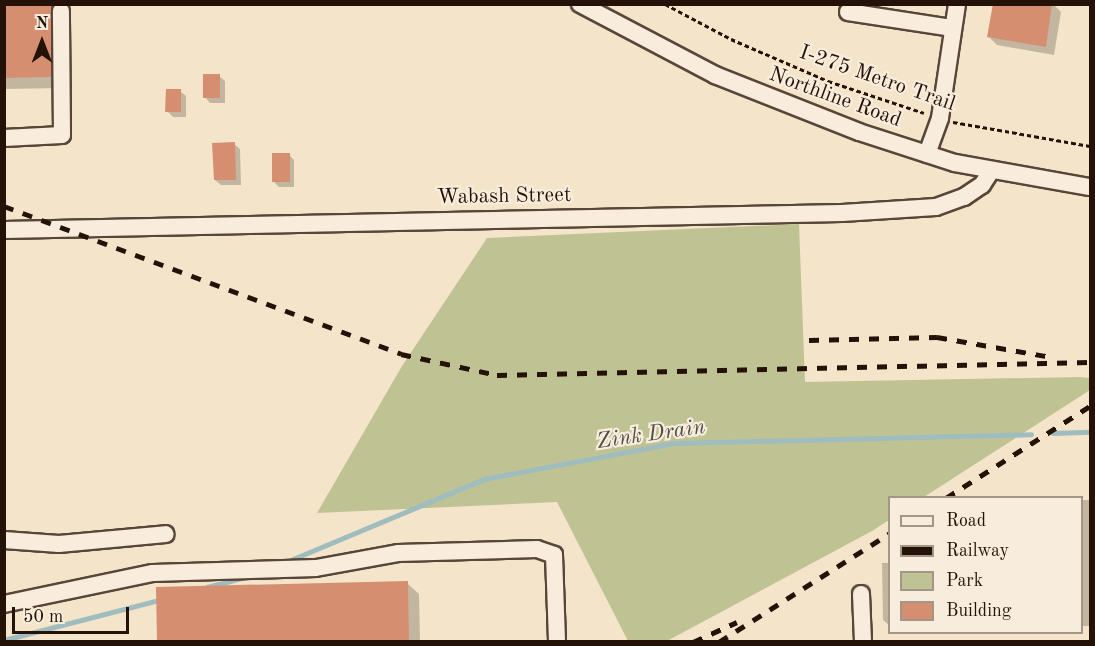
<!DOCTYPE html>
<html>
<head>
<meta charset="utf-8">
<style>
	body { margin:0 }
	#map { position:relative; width:1095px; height:646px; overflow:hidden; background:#f4e4c9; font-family:"Old Standard TT",serif }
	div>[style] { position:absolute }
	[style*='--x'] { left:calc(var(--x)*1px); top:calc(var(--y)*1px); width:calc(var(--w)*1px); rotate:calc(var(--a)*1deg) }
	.green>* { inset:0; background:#bfc394 }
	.shadow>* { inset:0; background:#0003 }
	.stream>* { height:4.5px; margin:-2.25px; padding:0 2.25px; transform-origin:2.25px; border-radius:2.25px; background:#9fbcbf }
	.building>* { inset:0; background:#d58f70 }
	.path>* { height:3px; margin-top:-1.5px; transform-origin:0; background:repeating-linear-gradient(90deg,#241107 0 4.5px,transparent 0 7.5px) }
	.roads { filter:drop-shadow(2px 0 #584638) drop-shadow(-2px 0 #584638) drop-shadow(0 2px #584638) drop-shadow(0 -2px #584638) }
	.minor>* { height:16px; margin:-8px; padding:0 8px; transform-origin:8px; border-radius:8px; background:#f8eddc }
	.rail>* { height:4.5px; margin-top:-2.25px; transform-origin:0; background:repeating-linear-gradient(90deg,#241107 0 10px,transparent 0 20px) }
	span { translate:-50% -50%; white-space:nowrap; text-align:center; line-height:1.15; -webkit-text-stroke:4.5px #f8eddc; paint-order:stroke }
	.street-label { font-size:21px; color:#241107 }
	.water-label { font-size:22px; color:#4f4d47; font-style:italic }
	.frame { position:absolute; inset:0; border:6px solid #241107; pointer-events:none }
	.legend { position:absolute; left:888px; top:496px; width:195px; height:138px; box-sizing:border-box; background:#f8eddc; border:2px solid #a39587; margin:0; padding:8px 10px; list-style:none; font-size:18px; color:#241107 }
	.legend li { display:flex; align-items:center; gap:12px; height:30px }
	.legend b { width:30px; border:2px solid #a39587 }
	.north { position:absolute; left:12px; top:12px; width:60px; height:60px; -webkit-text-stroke:4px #f8eddc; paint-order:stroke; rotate:0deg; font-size:16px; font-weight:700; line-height:24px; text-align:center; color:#241107 }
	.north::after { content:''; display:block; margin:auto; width:21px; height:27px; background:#241107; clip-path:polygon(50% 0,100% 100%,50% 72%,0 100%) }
	.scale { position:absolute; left:12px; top:607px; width:117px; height:27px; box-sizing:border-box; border:3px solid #241107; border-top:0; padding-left:8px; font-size:18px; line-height:21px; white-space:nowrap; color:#241107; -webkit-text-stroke:4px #f8eddc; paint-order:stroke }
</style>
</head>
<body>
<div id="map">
	<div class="green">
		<i style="clip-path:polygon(799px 224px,805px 382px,1079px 377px,1090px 378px,1090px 390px,924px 497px,890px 498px,889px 520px,872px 531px,667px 641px,628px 641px,557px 502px,317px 513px,402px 366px,487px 238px)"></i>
	</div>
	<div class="shadow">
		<i style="clip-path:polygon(4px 4px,57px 4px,62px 88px,4px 89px)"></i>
		<i style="clip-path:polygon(994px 4px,1053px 4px,1061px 12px,1054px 55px,997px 45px,989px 37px)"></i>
		<i style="clip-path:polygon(219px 76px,225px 81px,225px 103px,210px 103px,205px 97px)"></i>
		<i style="clip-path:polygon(180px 91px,186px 96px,186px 117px,173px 117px,167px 111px)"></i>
		<i style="clip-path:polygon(234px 144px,240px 149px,241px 185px,221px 185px,215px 180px)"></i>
		<i style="clip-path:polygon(289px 155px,294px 160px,294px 187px,279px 187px,274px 182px)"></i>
		<i style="clip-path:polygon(1082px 500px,1090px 500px,1090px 626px,1082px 626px)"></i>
		<i style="clip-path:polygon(882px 563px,890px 563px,890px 626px,883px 620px)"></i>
		<i style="clip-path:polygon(407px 583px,419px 594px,420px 642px,159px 642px)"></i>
	</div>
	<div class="stream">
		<i style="--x:1053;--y:433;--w:37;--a:-2"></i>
		<i style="--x:293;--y:559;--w:207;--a:-22.7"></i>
		<i style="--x:484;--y:479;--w:194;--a:-10.7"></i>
		<i style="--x:675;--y:443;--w:356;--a:-1.4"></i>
		<i style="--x:207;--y:587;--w:40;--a:-14.4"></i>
		<i style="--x:4;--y:640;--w:163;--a:-14.5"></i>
	</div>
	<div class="building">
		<i style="clip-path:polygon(4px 4px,53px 4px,51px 77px,4px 78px)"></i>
		<i style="clip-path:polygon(993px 4px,1052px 4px,1046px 47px,987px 37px)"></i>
		<i style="clip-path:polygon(203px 74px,220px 74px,220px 98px,203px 98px)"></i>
		<i style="clip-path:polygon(166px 89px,181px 89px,181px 112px,165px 112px)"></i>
		<i style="clip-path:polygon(235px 142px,236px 180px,214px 180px,212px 143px)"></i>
		<i style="clip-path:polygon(272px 153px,290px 153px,290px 182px,272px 182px)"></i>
		<i style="clip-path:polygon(408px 581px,409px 642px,157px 642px,156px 587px)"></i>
	</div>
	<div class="path">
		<i style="--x:665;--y:4;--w:75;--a:27.9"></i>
		<i style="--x:731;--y:39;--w:106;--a:23.4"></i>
		<i style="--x:828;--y:81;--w:101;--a:18.4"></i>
		<i style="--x:953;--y:122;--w:139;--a:9.9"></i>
	</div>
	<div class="roads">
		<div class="minor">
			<i style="--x:580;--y:4;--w:153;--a:27.7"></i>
			<i style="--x:715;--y:75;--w:155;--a:21.6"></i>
			<i style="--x:859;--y:132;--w:101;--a:17.9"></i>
			<i style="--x:955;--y:163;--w:137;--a:10.1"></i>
			<i style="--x:848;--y:12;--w:106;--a:8.7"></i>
			<i style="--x:4;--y:138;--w:58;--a:-3"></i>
			<i style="--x:62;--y:135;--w:124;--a:-90.5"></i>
			<i style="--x:927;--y:154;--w:38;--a:-70"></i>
			<i style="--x:940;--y:118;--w:115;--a:-81.5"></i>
			<i style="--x:4;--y:230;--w:838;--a:-1.16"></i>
			<i style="--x:842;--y:213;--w:94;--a:-3.7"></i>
			<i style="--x:936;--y:207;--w:30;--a:-20"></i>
			<i style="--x:964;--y:197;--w:22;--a:-34"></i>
			<i style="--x:982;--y:185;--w:17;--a:-57"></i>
			<i style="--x:4;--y:540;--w:55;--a:4.2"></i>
			<i style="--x:59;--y:544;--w:107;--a:-5.3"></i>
			<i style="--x:861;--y:594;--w:48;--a:87.6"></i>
			<i style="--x:4;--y:604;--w:152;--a:-11.8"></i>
			<i style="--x:153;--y:573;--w:163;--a:-1.8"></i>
			<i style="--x:316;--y:568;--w:83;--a:-10.4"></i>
			<i style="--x:398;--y:553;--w:139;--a:-1.6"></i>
			<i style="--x:537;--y:549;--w:18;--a:19"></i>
			<i style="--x:554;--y:555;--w:87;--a:88"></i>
		</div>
	</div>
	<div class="rail">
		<i style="--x:4;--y:206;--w:424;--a:20.4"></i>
		<i style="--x:401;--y:354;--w:98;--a:12.3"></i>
		<i style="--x:497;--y:375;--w:593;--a:-1.26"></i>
		<i style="--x:809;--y:340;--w:128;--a:-1.3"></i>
		<i style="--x:937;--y:337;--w:117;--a:9.9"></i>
		<i style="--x:946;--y:498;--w:171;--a:-32.6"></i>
		<i style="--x:693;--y:642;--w:48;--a:-24.4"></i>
		<i style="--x:719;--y:642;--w:203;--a:-32.5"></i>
	</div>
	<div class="street-label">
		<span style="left:877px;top:79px;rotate:19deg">I-275 Metro Trail</span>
		<span style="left:835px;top:98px;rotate:20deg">Northline Road</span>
		<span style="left:504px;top:197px;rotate:-1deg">Wabash Street</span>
	</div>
	<div class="water-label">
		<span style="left:651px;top:435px;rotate:-8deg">Zink Drain</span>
	</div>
	<div class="frame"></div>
	<ul class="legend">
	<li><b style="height:8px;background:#f8eddc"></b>Road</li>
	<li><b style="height:8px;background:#241107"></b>Railway</li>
	<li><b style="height:16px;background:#bfc394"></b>Park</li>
	<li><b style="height:16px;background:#d58f70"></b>Building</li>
	</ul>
	<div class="north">N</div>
	<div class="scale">50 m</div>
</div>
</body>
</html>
